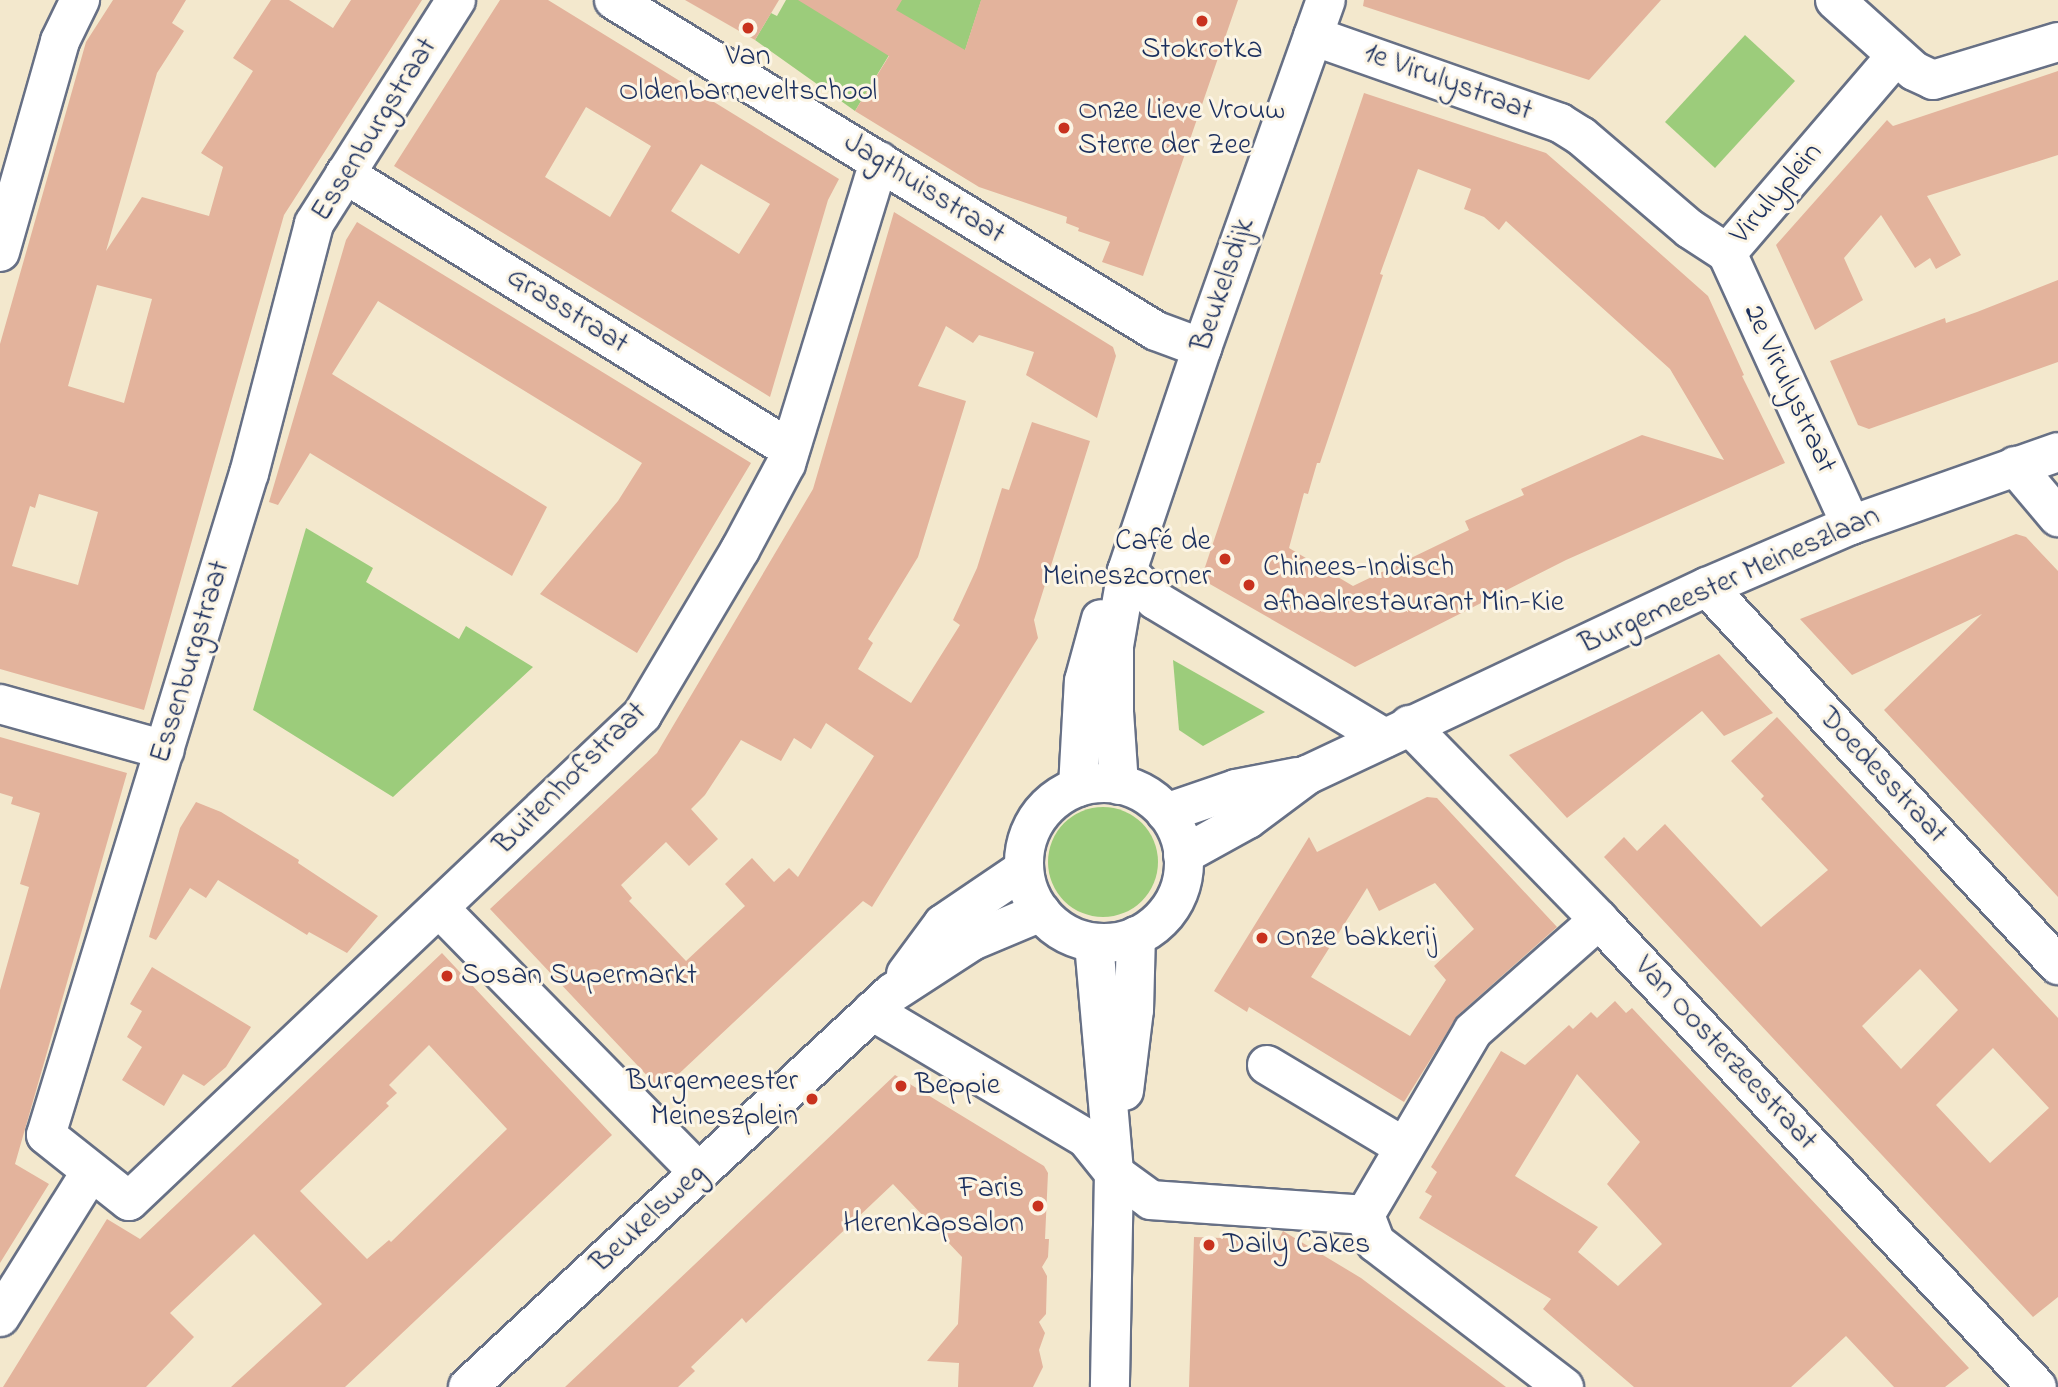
<!DOCTYPE html>
<html>
<head>
<meta charset="utf-8">
<style>
	body { margin:0 }
	#map { position:relative; width:2058px; height:1387px; overflow:hidden; background:#f3e8cd; font-family:"Indie Flower",sans-serif }
	div>[style] { position:absolute }
	[style*='--x'] { left:calc(var(--x)*1px); top:calc(var(--y)*1px); width:calc(var(--w)*1px); rotate:calc(var(--a)*1deg) }
	.green>* { inset:0; background:#9ccc7b }
	.round { border-radius:50% }
	.building>* { inset:0; background:#e3b39c }
	.roads { filter:drop-shadow(2px 0 #677085) drop-shadow(-2px 0 #677085) drop-shadow(0 2px #677085) drop-shadow(0 -2px #677085) }
	.minor>* { height:38px; margin:-19px; padding:0 19px; transform-origin:19px; border-radius:19px; background:#fff }
	.major>* { height:38px; margin:-19px; padding:0 19px; transform-origin:19px; border-radius:19px; background:#fff }
	.major>.ring { margin:-19px; padding:0; box-sizing:content-box; background:none; border:38px solid #fff; border-radius:50% }
	.dots>* { width:19px; height:19px; translate:-50% -50%; box-sizing:border-box; border:4px solid #fcf5e5; border-radius:50% }
	span { translate:-50% -50%; white-space:nowrap; text-align:center; line-height:1.15; -webkit-text-stroke:6px #fcf5e5; paint-order:stroke }
	.poi-label { font-size:30px; color:#1b2f5e }
	.left { translate:0 -50%; text-align:left }
	.right { translate:-100% -50%; text-align:right }
	.street-label { font-size:30px; color:#1b2f5e }
</style>
</head>
<body>
<div id="map">
	<div class="green">
		<i style="clip-path:polygon(786px 0,1119px 0,981px 1px,961px 63px,911px 19px,855px 111px,755px 40px,771px 13px,777px 16px)"></i>
		<i style="clip-path:polygon(1745px 35px,1795px 81px,1715px 168px,1665px 122px)"></i>
		<i style="clip-path:polygon(306px 528px,373px 568px,366px 582px,459px 639px,466px 626px,533px 667px,393px 797px,253px 710px)"></i>
		<i style="clip-path:polygon(1173px 660px,1265px 712px,1203px 746px,1179px 730px)"></i>
		<i class="round" style="left:1048px;top:807px;width:110px;height:110px"></i>
	</div>
	<div class="building">
		<i style="clip-path:polygon(evenodd,113px 0,186px 0,172px 23px,184px 31px,157px 73px,106px 251px,142px 197px,209px 216px,223px 167px,201px 153px,253px 71px,233px 58px,271px 0,289px 0,333px 28px,351px 0,422px 0,284px 215px,144px 710px,0 669px,0 344px,86px 42px,113px 0,97px 285px,152px 299px,124px 403px,68px 386px,97px 285px,113px 0,39px 494px,98px 512px,78px 585px,12px 566px,30px 506px,35px 508px,39px 494px)"></i>
		<i style="clip-path:polygon(evenodd,500px 0,548px 0,839px 179px,828px 200px,770px 397px,394px 166px,500px 0,586px 107px,651px 146px,610px 217px,545px 177px,586px 107px,500px 0,701px 164px,770px 204px,739px 254px,671px 211px,701px 164px)"></i>
		<i style="clip-path:polygon(685px 0,779px 0,755px 40px)"></i>
		<i style="clip-path:polygon(798px 0,902px 0,896px 10px,965px 50px,981px 0,1238px 0,1143px 276px,1102px 262px,1110px 242px,1078px 231px,1079px 228px,1066px 223px,1067px 217px,979px 187px,855px 111px,889px 56px)"></i>
		<i style="clip-path:polygon(1364px 0,1661px 0,1589px 80px,1363px 6px)"></i>
		<i style="clip-path:polygon(2058px 71px,2058px 155px,1927px 196px,1961px 255px,1936px 269px,1930px 258px,1915px 268px,1881px 215px,1844px 258px,1863px 300px,1815px 330px,1776px 245px,1887px 120px,1893px 126px)"></i>
		<i style="clip-path:polygon(evenodd,1364px 93px,1546px 153px,1584px 186px,1708px 296px,1744px 375px,1742px 376px,1785px 463px,1566px 560px,1355px 667px,1201px 579px,1364px 93px,1418px 169px,1471px 189px,1464px 209px,1484px 217px,1499px 230px,1506px 221px,1670px 369px,1724px 460px,1642px 435px,1521px 489px,1524px 495px,1465px 521px,1469px 530px,1353px 586px,1289px 548px,1304px 493px,1308px 494px,1317px 463px,1320px 463px,1383px 275px,1380px 274px,1418px 169px)"></i>
		<i style="clip-path:polygon(evenodd,894px 212px,1113px 347px,1116px 356px,1097px 418px,1026px 375px,1034px 352px,979px 335px,973px 343px,946px 326px,918px 386px,966px 401px,918px 557px,868px 639px,873px 643px,858px 669px,911px 703px,960px 625px,953px 620px,977px 568px,1002px 488px,1009px 490px,1032px 422px,1090px 441px,1034px 620px,1038px 638px,872px 907px,863px 901px,668px 1084px,655px 1084px,490px 909px,657px 753px,813px 489px,894px 212px,826px 723px,874px 756px,798px 877px,789px 868px,774px 882px,752px 858px,725px 884px,745px 906px,686px 961px,629px 901px,632px 898px,621px 885px,666px 842px,689px 866px,718px 839px,691px 809px,705px 795px,741px 740px,781px 761px,794px 738px,811px 749px,826px 723px)"></i>
		<i style="clip-path:polygon(357px 222px,751px 463px,637px 653px,540px 594px,618px 501px,642px 463px,378px 301px,332px 374px,547px 507px,512px 576px,310px 453px,278px 505px,269px 502px,346px 240px)"></i>
		<i style="clip-path:polygon(2058px 280px,2058px 362px,1869px 429px,1858px 425px,1830px 361px,1945px 318px,1946px 323px,1977px 312px)"></i>
		<i style="clip-path:polygon(2016px 534px,2026px 537px,2058px 571px,2058px 897px,1884px 710px,1982px 614px,1852px 675px,1800px 619px)"></i>
		<i style="clip-path:polygon(1719px 654px,1773px 713px,1724px 736px,1702px 711px,1567px 818px,1509px 755px)"></i>
		<i style="clip-path:polygon(evenodd,1777px 717px,2058px 1018px,2058px 1297px,2033px 1317px,1604px 857px,1624px 837px,1637px 851px,1665px 824px,1761px 927px,1828px 870px,1761px 799px,1764px 796px,1731px 761px,1777px 717px,1920px 969px,1958px 1010px,1901px 1069px,1862px 1026px,1920px 969px,1777px 717px,1993px 1048px,2049px 1108px,1990px 1163px,1936px 1105px,1993px 1048px)"></i>
		<i style="clip-path:polygon(0 737px,127px 773px,15px 1164px,49px 1184px,0 1263px,0 990px,29px 887px,20px 884px,40px 813px,11px 804px,13px 797px,0 793px)"></i>
		<i style="clip-path:polygon(evenodd,1427px 797px,1437px 798px,1557px 927px,1458px 1015px,1404px 1102px,1249px 1007px,1247px 1012px,1214px 991px,1309px 837px,1317px 852px,1427px 797px,1435px 883px,1474px 929px,1434px 966px,1446px 980px,1410px 1036px,1311px 977px,1367px 888px,1379px 911px,1435px 883px)"></i>
		<i style="clip-path:polygon(196px 802px,221px 812px,299px 860px,298px 863px,378px 916px,347px 953px,309px 932px,307px 935px,218px 880px,206px 898px,190px 888px,156px 940px,149px 937px,180px 828px)"></i>
		<i style="clip-path:polygon(evenodd,442px 953px,612px 1135px,345px 1387px,231px 1387px,322px 1304px,254px 1234px,170px 1313px,194px 1337px,146px 1387px,3px 1387px,107px 1219px,140px 1239px,442px 953px,429px 1045px,507px 1129px,391px 1242px,389px 1240px,367px 1259px,300px 1191px,389px 1106px,386px 1103px,397px 1093px,389px 1085px,429px 1045px)"></i>
		<i style="clip-path:polygon(152px 967px,251px 1027px,226px 1067px,204px 1086px,183px 1074px,164px 1106px,122px 1080px,142px 1047px,127px 1037px,142px 1011px,130px 1004px)"></i>
		<i style="clip-path:polygon(evenodd,1615px 1001px,1626px 1013px,1632px 1008px,1969px 1368px,1945px 1387px,1894px 1387px,1846px 1336px,1791px 1387px,1634px 1387px,1543px 1309px,1551px 1299px,1419px 1218px,1432px 1196px,1425px 1192px,1437px 1172px,1431px 1167px,1501px 1051px,1525px 1065px,1569px 1025px,1573px 1029px,1591px 1012px,1597px 1018px,1615px 1001px,1577px 1074px,1640px 1142px,1607px 1184px,1662px 1244px,1618px 1286px,1578px 1252px,1598px 1227px,1515px 1176px,1577px 1074px)"></i>
		<i style="clip-path:polygon(895px 1075px,1044px 1166px,1048px 1173px,1045px 1239px,1049px 1239px,1048px 1257px,1042px 1267px,1047px 1276px,1046px 1314px,1039px 1322px,1045px 1333px,1039px 1350px,1043px 1367px,1033px 1387px,958px 1387px,959px 1363px,927px 1361px,958px 1324px,962px 1257px,893px 1184px,746px 1323px,742px 1318px,716px 1343px,691px 1367px,695px 1371px,678px 1387px,565px 1387px)"></i>
		<i style="clip-path:polygon(1283px 1231px,1361px 1278px,1506px 1387px,1189px 1387px,1194px 1237px,1278px 1240px)"></i>
	</div>
	<div class="roads">
		<div class="minor">
			<i style="--x:456;--y:0;--w:265;--a:122.4"></i>
			<i style="--x:314;--y:224;--w:257;--a:104.6"></i>
			<i style="--x:249;--y:473;--w:692;--a:107.05"></i>
			<i style="--x:46;--y:1135;--w:106;--a:38.5"></i>
			<i style="--x:129;--y:1201;--w:707;--a:-43.45"></i>
			<i style="--x:642;--y:715;--w:192;--a:-59.3"></i>
			<i style="--x:740;--y:550;--w:98;--a:-61.9"></i>
			<i style="--x:786;--y:464;--w:317;--a:-72.9"></i>
			<i style="--x:614;--y:0;--w:635;--a:31.41"></i>
			<i style="--x:1156;--y:331;--w:49;--a:20.3"></i>
			<i style="--x:1835;--y:0;--w:106;--a:41.9"></i>
			<i style="--x:1914;--y:71;--w:21;--a:25"></i>
			<i style="--x:1933;--y:80;--w:131;--a:-16.9"></i>
			<i style="--x:1313;--y:36;--w:262;--a:19.4"></i>
			<i style="--x:1560;--y:123;--w:25;--a:32"></i>
			<i style="--x:1581;--y:136;--w:143;--a:40.5"></i>
			<i style="--x:1690;--y:229;--w:44;--a:33"></i>
			<i style="--x:345;--y:174;--w:523;--a:31.72"></i>
			<i style="--x:0;--y:252;--w:219;--a:-74.1"></i>
			<i style="--x:60;--y:41;--w:46;--a:-64"></i>
			<i style="--x:1727;--y:253;--w:299;--a:65.5"></i>
			<i style="--x:1727;--y:253;--w:260;--a:-49.4"></i>
			<i style="--x:2015;--y:466;--w:67;--a:49.9"></i>
			<i style="--x:1127;--y:571;--w:40;--a:46"></i>
			<i style="--x:1155;--y:600;--w:268;--a:31"></i>
			<i style="--x:1707;--y:587;--w:516;--a:47.12"></i>
			<i style="--x:0;--y:704;--w:171;--a:15.6"></i>
			<i style="--x:1409;--y:725;--w:272;--a:45.7"></i>
			<i style="--x:1599;--y:920;--w:640;--a:46.84"></i>
			<i style="--x:1166;--y:813;--w:74;--a:-18.9"></i>
			<i style="--x:1236;--y:789;--w:63;--a:-11"></i>
			<i style="--x:1183;--y:855;--w:74;--a:-29"></i>
			<i style="--x:1248;--y:819;--w:74;--a:-36.7"></i>
			<i style="--x:1307;--y:775;--w:442;--a:-25.2"></i>
			<i style="--x:1707;--y:587;--w:157;--a:-23.3"></i>
			<i style="--x:1851;--y:525;--w:219;--a:-19.4"></i>
			<i style="--x:439;--y:908;--w:371;--a:45.5"></i>
			<i style="--x:1094;--y:943;--w:231;--a:85"></i>
			<i style="--x:1114;--y:1173;--w:214;--a:91.1"></i>
			<i style="--x:872;--y:1011;--w:249;--a:30.7"></i>
			<i style="--x:1086;--y:1138;--w:45;--a:51.3"></i>
			<i style="--x:1114;--y:1173;--w:46;--a:36.1"></i>
			<i style="--x:1151;--y:1200;--w:215;--a:4"></i>
			<i style="--x:1267;--y:1065;--w:160;--a:30.9"></i>
			<i style="--x:1124;--y:1091;--w:82;--a:-83"></i>
			<i style="--x:1134;--y:1010;--w:74;--a:-88.5"></i>
			<i style="--x:1365;--y:1215;--w:213;--a:-59.6"></i>
			<i style="--x:1473;--y:1031;--w:168;--a:-41.4"></i>
			<i style="--x:1365;--y:1215;--w:30;--a:69"></i>
			<i style="--x:1376;--y:1243;--w:237;--a:37.5"></i>
			<i style="--x:0;--y:1317;--w:170;--a:-58"></i>
		</div>
		<div class="major">
			<i class="ring" style="left:1024px;top:783px;width:122px;height:122px"></i>
			<i style="--x:1119;--y:785;--w:74;--a:-93.9"></i>
			<i style="--x:1114;--y:711;--w:65;--a:-90"></i>
			<i style="--x:1114;--y:646;--w:76;--a:-80.2"></i>
			<i style="--x:1127;--y:571;--w:235;--a:-71.4"></i>
			<i style="--x:1202;--y:348;--w:369;--a:-70.4"></i>
			<i style="--x:1078;--y:787;--w:106;--a:-86.8"></i>
			<i style="--x:1084;--y:681;--w:64;--a:-74.7"></i>
			<i style="--x:906;--y:974;--w:62;--a:-53.5"></i>
			<i style="--x:943;--y:924;--w:98;--a:-34.2"></i>
			<i style="--x:468;--y:1387;--w:579;--a:-42.9"></i>
			<i style="--x:892;--y:993;--w:95;--a:-33"></i>
			<i style="--x:972;--y:941;--w:75;--a:-22.8"></i>
		</div>
	</div>
	<div class="dots">
		<i style="left:1202px;top:21px;background:#c8321e"></i>
		<i style="left:748px;top:28px;background:#c8321e"></i>
		<i style="left:1064px;top:128px;background:#c8321e"></i>
		<i style="left:1225px;top:559px;background:#c8321e"></i>
		<i style="left:1249px;top:585px;background:#c8321e"></i>
		<i style="left:1262px;top:938px;background:#c8321e"></i>
		<i style="left:447px;top:976px;background:#c8321e"></i>
		<i style="left:901px;top:1086px;background:#c8321e"></i>
		<i style="left:812px;top:1099px;background:#c8321e"></i>
		<i style="left:1038px;top:1206px;background:#c8321e"></i>
		<i style="left:1209px;top:1245px;background:#c8321e"></i>
	</div>
	<div class="poi-label">
		<span style="left:1202px;top:50px">Stokrotka</span>
		<span style="left:748px;top:74px">Van<br>Oldenbarneveltschool</span>
		<span class="left" style="left:1078px;top:128px">Onze Lieve Vrouw<br>Sterre der Zee</span>
		<span class="right" style="left:1211px;top:559px">Café de<br>Meineszcorner</span>
		<span class="left" style="left:1263px;top:585px">Chinees-Indisch<br>afhaalrestaurant Min-Kie</span>
		<span class="left" style="left:1276px;top:938px">Onze bakkerij</span>
		<span class="left" style="left:461px;top:976px">Sosan Supermarkt</span>
		<span class="right" style="left:798px;top:1099px">Burgemeester<br>Meineszplein</span>
		<span class="left" style="left:915px;top:1086px">Beppie</span>
		<span class="right" style="left:1024px;top:1206px">Faris<br>Herenkapsalon</span>
		<span class="left" style="left:1223px;top:1245px">Daily Cakes</span>
	</div>
	<div class="street-label">
		<span style="left:1448px;top:83px;rotate:20deg">1e Virulystraat</span>
		<span style="left:375px;top:130px;rotate:-58deg">Essenburgstraat</span>
		<span style="left:924px;top:189px;rotate:32deg">Jagthuisstraat</span>
		<span style="left:1777px;top:194px;rotate:-49deg">Virulyplein</span>
		<span style="left:1224px;top:285px;rotate:-71deg">Beukelsdijk</span>
		<span style="left:567px;top:311px;rotate:32deg">Grasstraat</span>
		<span style="left:1789px;top:389px;rotate:65deg">2e Virulystraat</span>
		<span style="left:1730px;top:581px;rotate:-24deg">Burgemeester Meineszlaan</span>
		<span style="left:191px;top:662px;rotate:-73deg">Essenburgstraat</span>
		<span style="left:1882px;top:776px;rotate:47deg">Doedesstraat</span>
		<span style="left:571px;top:779px;rotate:-45deg">Buitenhofstraat</span>
		<span style="left:1725px;top:1054px;rotate:47deg">Van Oosterzeestraat</span>
		<span style="left:649px;top:1219px;rotate:-43deg">Beukelsweg</span>
	</div>
</div>
</body>
</html>
